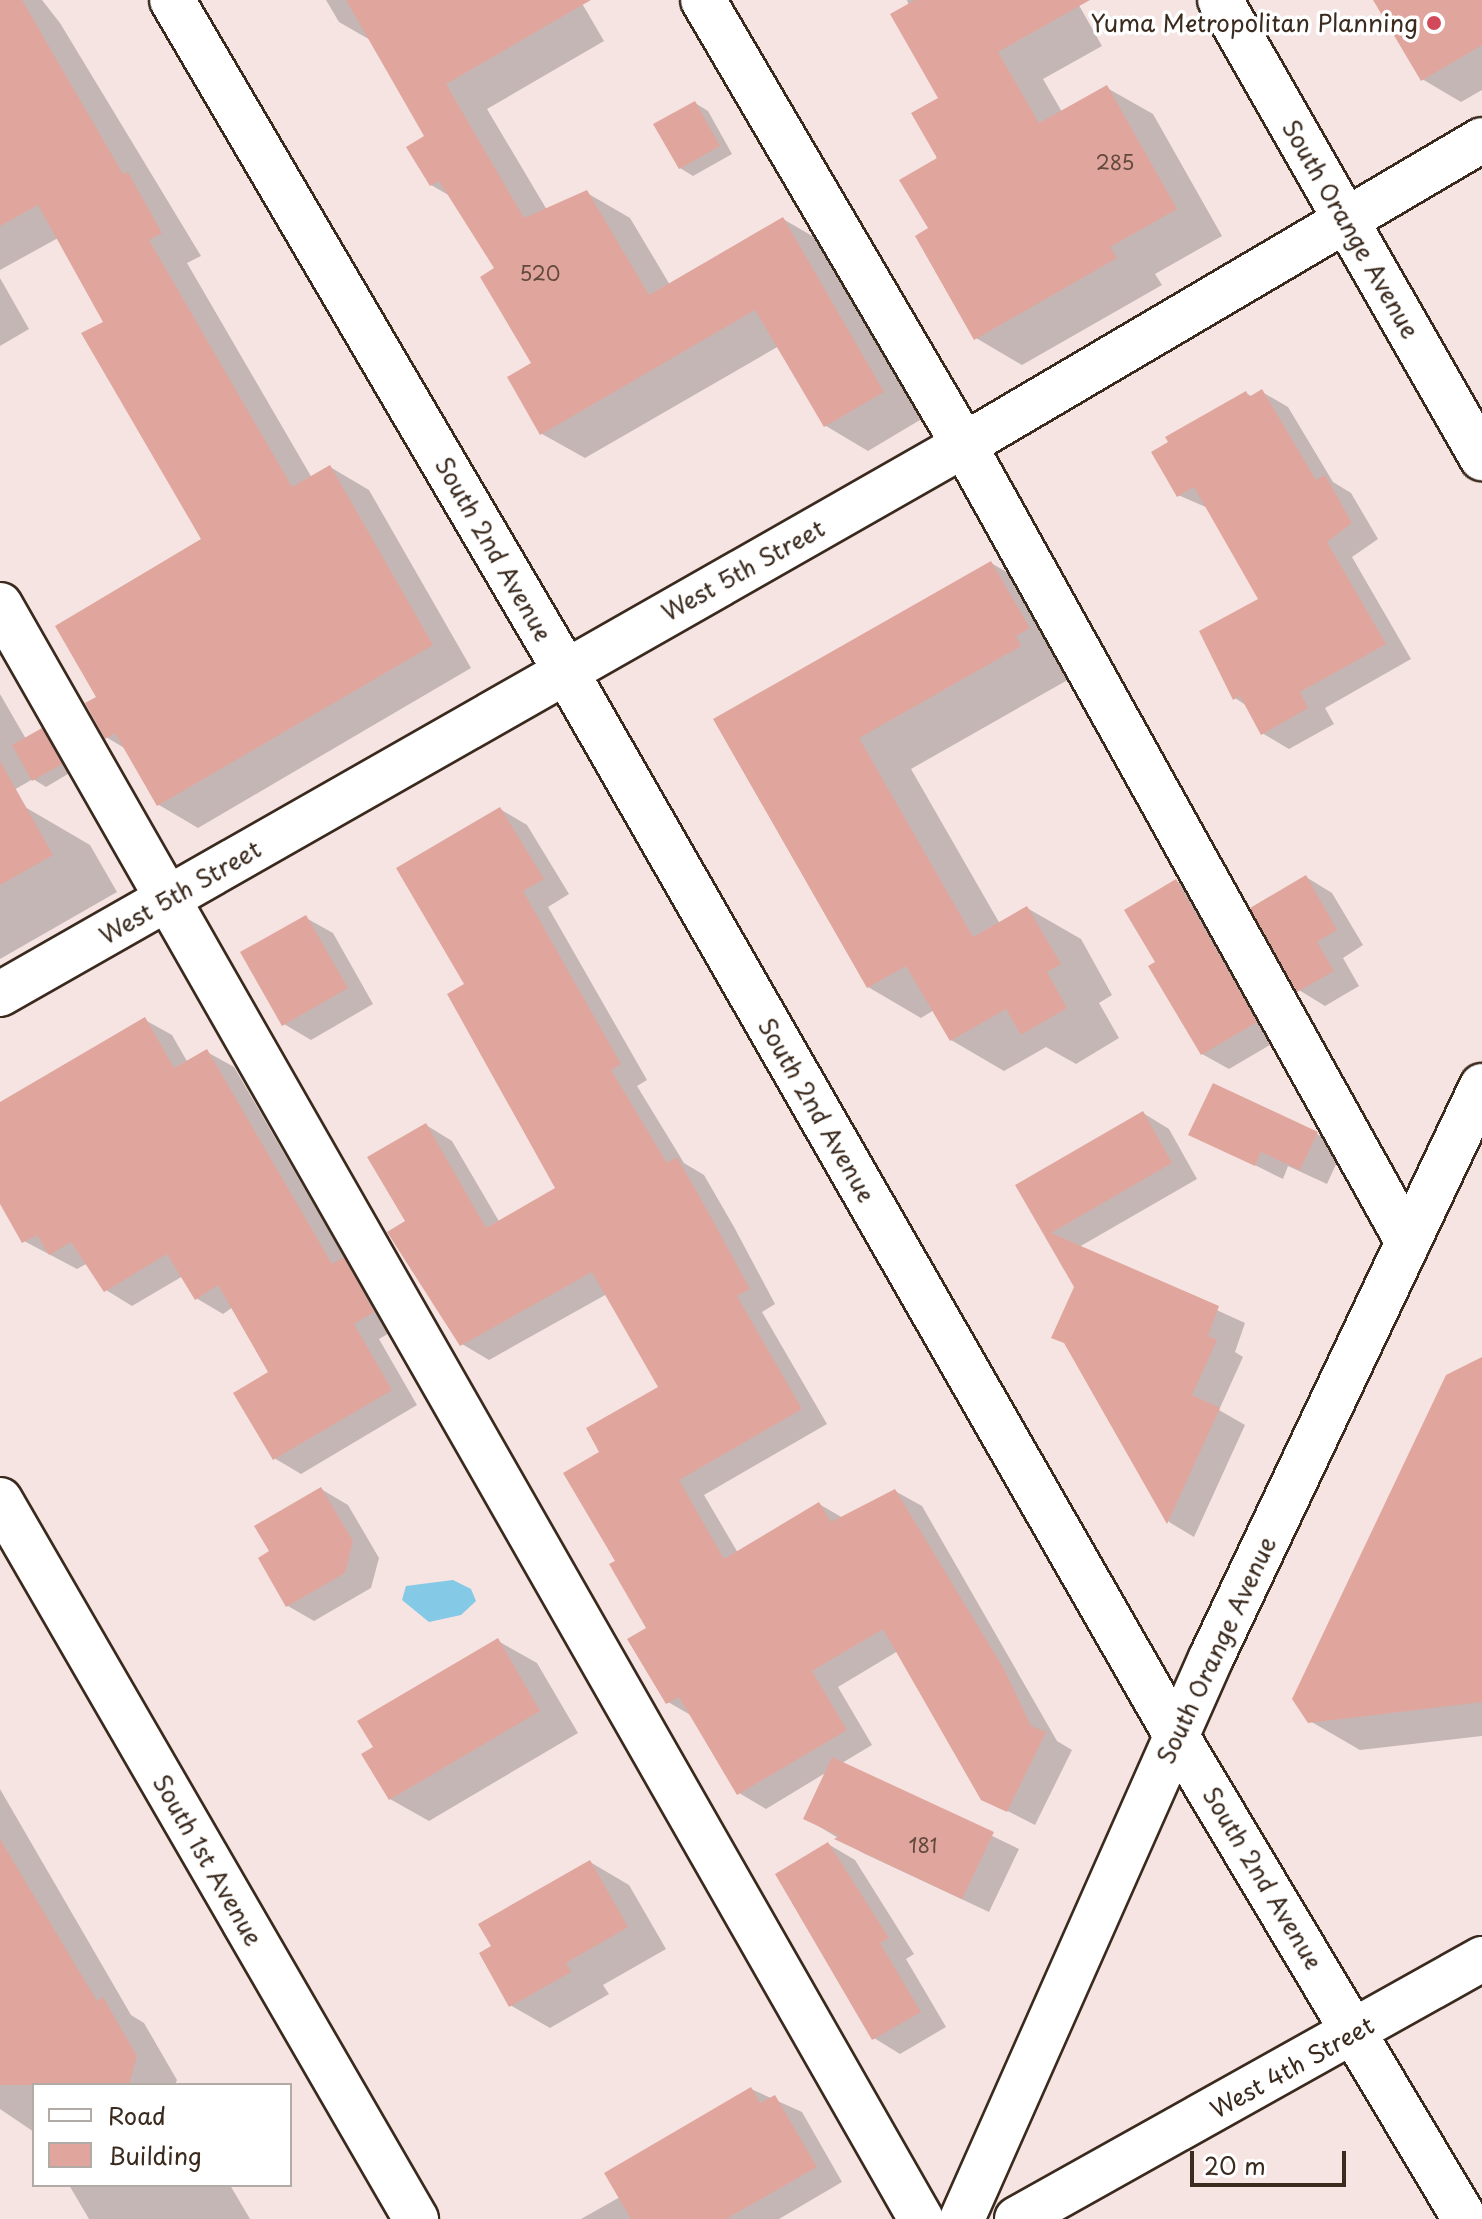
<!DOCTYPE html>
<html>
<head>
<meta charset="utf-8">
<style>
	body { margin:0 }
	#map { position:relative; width:1482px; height:2219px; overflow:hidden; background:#f6e4e2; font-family:"Playpen Sans",sans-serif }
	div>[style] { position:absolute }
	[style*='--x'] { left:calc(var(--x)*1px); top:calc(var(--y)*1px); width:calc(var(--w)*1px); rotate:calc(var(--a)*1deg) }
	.water>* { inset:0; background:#84c9e6 }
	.shadow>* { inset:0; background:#0003 }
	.building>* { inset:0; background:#e0a69d }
	.roads { filter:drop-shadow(2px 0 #3b2a1e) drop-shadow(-2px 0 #3b2a1e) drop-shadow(0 2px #3b2a1e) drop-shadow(0 -2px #3b2a1e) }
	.minor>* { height:44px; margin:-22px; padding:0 22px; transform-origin:22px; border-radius:22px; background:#fff }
	.dots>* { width:22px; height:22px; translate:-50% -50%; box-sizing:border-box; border:4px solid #fff; border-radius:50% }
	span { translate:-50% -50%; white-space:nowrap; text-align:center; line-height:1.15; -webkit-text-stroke:7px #fff; paint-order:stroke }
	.number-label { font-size:20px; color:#64493e }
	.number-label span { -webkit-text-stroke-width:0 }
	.poi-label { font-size:24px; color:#3b2a1e }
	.right { translate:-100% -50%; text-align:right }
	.street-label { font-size:24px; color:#3b2a1e }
	.legend { position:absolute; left:32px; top:2083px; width:260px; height:104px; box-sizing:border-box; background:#fff; border:2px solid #b1aaa5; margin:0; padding:10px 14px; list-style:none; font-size:24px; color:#3b2a1e }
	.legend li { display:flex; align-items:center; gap:16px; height:40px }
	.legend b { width:40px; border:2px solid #b1aaa5 }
	.scale { position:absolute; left:1190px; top:2151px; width:156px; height:36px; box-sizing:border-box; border:4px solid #3b2a1e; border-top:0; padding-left:10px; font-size:24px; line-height:28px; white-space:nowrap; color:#3b2a1e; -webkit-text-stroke:6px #fff; paint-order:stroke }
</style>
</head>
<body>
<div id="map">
	<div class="water">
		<i style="clip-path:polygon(453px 1580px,471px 1589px,476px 1601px,461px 1615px,429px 1622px,402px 1600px,406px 1586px)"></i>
	</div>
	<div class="shadow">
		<i style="clip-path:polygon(0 0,42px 0,60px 23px,201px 256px,187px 263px,312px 478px,330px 467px,369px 490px,471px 668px,198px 828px,159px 805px,126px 749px,106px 737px,99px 698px,204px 540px,105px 322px,58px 238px,0 270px)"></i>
		<i style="clip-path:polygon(326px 0,580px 0,604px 41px,487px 109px,547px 210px,587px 193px,630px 218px,670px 285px,783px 219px,826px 244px,925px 417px,868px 451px,826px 426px,779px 346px,585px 458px,542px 434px,534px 364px,497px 269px,450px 196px,431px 185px,427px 137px,372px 41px,339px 22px)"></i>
		<i style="clip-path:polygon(907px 0,1076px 0,1102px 46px,1043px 79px,1062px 112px,1107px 88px,1153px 114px,1222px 236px,1155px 274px,1162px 285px,1022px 365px,976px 338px,931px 229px,941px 98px)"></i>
		<i style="clip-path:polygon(1376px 0,1482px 0,1482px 90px,1461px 102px,1422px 79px)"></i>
		<i style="clip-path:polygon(695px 103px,708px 111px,732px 154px,693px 176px,680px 168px)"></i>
		<i style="clip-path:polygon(0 278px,29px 329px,0 346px)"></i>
		<i style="clip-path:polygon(1262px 392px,1288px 407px,1333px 482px,1351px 493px,1378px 539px,1352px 557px,1411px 659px,1325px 708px,1334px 724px,1289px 749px,1262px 733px,1247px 706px,1235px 698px,1261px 600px,1208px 508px,1178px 495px,1246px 393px,1253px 397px)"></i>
		<i style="clip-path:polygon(991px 563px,1045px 594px,1073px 677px,911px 769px,1000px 924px,1027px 908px,1081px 939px,1112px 995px,1099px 1003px,1119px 1038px,1076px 1064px,1046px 1047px,1004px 1071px,951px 1040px,934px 1010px,921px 1018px,868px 987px,716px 720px)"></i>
		<i style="clip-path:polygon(0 694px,26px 739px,42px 730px,55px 738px,73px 771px,46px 787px,33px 779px,0 798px)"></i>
		<i style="clip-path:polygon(25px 807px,90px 845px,117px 892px,0 959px,0 821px)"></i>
		<i style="clip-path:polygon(500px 809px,527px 825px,569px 894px,548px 907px,647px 1080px,637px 1086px,684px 1163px,704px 1175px,734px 1227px,775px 1304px,762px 1312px,827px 1424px,704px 1495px,738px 1553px,819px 1504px,843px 1518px,895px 1491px,922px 1506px,1057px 1741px,1072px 1750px,1035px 1825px,982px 1798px,898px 1651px,838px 1687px,872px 1745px,842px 1763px,1019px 1849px,989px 1912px,863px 1853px,805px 1818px,827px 1772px,766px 1809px,739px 1793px,694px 1717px,668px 1702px,649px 1629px,618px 1561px,602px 1452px,661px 1387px,607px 1294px,489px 1360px,462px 1344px,389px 1233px,407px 1222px,426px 1125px,452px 1141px,500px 1223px,558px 1188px,467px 985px)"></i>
		<i style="clip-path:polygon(1306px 877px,1332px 893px,1363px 945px,1343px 958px,1359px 986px,1325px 1006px,1299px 990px)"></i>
		<i style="clip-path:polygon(1176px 881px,1203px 897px,1282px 1038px,1229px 1069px,1202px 1054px,1158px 963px)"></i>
		<i style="clip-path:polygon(306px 918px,333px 933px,373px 1004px,311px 1040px,284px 1024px)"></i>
		<i style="clip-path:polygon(145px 1020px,172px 1035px,188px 1063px,207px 1052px,234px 1067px,347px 1262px,370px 1275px,400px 1327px,379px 1339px,417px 1405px,301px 1474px,274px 1458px,271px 1373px,233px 1307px,223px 1314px,196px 1298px,183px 1276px,132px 1306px,106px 1290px,86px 1264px,77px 1269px,24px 1241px,0 1200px,0 1104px)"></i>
		<i style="clip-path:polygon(1143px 1113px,1169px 1129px,1197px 1179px,1079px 1247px,1245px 1323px,1235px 1352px,1243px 1357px,1219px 1410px,1245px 1425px,1194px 1537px,1169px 1522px,1067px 1344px,1076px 1287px,1017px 1186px)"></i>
		<i style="clip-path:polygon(1191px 1134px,1317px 1134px,1343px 1149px,1327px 1184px,1288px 1166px,1283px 1179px)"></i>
		<i style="clip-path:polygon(1482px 1371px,1482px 1736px,1360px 1750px,1310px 1721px)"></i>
		<i style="clip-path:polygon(321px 1489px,348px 1505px,379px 1558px,371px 1588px,314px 1621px,288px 1606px,272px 1552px)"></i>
		<i style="clip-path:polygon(498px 1641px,537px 1663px,578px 1733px,429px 1821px,390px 1799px)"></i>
		<i style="clip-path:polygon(0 1789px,131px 2015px,144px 2023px,177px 2080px,175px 2085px,34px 2085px,34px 2132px,0 2109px)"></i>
		<i style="clip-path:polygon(828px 1844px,855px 1860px,914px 1954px,906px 1959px,946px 2027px,900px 2054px,874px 2038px)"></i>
		<i style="clip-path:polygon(590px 1862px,629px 1885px,666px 1949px,603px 1985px,609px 1994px,550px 2028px,510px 2005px)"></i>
		<i style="clip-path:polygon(751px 2089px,802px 2112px,842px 2182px,779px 2219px,581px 2219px,620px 2197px)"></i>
		<i style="clip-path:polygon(69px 2185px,230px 2185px,250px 2219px,89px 2219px)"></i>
	</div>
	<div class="building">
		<i style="clip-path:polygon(0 0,22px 0,123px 174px,128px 172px,162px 233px,149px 240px,292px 487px,330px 465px,433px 645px,157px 806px,115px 733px,105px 739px,85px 703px,96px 697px,55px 626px,201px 539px,81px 333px,103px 322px,38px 205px,0 226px)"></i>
		<i style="clip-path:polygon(346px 0,591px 0,446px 84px,524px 218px,587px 190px,649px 295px,783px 217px,884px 392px,824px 427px,755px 310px,540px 435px,507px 377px,531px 363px,480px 277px,494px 268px,439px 181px,430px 186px,406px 147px,424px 136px)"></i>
		<i style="clip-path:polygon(915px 0,1090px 0,998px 52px,1039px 123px,1107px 85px,1177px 209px,1110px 247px,1117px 258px,974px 340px,915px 236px,928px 228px,899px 180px,937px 158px,911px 113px,938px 98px,890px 14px)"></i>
		<i style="clip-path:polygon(1373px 0,1482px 0,1482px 45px,1421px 81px)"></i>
		<i style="clip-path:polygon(695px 101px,720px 146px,679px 169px,653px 124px)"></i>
		<i style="clip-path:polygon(1262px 389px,1316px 480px,1325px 475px,1352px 523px,1327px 542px,1386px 644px,1300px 692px,1308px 708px,1261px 735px,1240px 696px,1233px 700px,1199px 631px,1258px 599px,1194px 487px,1177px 497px,1151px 452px,1168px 442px,1165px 437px,1246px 391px,1249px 397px)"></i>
		<i style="clip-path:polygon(991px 561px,1030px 628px,1016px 636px,1021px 646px,859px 738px,973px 937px,1027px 906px,1061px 964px,1047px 972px,1067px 1008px,1021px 1035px,1006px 1009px,950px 1041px,906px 966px,867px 988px,713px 719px)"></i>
		<i style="clip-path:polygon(42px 728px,62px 764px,32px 781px,12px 745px)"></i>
		<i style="clip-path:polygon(0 761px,53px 855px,0 885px)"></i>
		<i style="clip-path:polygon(500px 807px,544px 879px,523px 891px,621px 1064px,611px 1070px,667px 1163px,677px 1157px,707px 1210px,750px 1289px,737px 1296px,802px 1409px,679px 1480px,724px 1559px,819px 1502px,831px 1522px,895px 1489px,1004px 1669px,1031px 1726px,1046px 1732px,1007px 1812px,981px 1800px,883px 1629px,812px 1671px,847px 1730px,737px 1795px,679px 1697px,666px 1704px,627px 1639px,646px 1628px,609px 1564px,615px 1561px,563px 1473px,599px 1452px,586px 1428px,658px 1387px,592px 1272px,460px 1346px,387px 1232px,405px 1221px,367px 1157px,426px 1123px,486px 1228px,555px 1188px,447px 994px,464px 984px,396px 868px)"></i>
		<i style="clip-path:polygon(1306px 875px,1337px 930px,1317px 942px,1334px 971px,1297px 992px,1250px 908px)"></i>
		<i style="clip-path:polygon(1176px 879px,1257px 1022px,1201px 1055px,1148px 966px,1155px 962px,1124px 910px)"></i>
		<i style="clip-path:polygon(306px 915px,348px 988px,282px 1026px,240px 952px)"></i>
		<i style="clip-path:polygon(145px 1017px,174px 1068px,207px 1049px,332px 1264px,344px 1257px,374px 1312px,354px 1324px,392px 1390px,273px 1460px,233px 1393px,268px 1372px,218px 1285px,195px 1300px,167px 1254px,104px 1292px,71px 1242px,49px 1255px,37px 1235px,22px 1243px,0 1204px,0 1102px)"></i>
		<i style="clip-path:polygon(1213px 1083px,1318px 1132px,1300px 1170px,1261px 1152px,1255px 1166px,1188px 1135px)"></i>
		<i style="clip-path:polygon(1143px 1111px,1172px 1163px,1051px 1233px,1219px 1306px,1208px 1336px,1217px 1340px,1192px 1395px,1220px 1408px,1167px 1524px,1064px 1343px,1051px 1338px,1074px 1287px,1015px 1185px)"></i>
		<i style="clip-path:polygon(1482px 1357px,1482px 1702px,1308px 1723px,1292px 1699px,1446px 1375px)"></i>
		<i style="clip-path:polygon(321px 1487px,353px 1541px,345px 1573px,286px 1607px,258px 1558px,269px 1551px,254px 1526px)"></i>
		<i style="clip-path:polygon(498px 1638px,540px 1711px,389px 1800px,361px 1754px,373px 1747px,357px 1721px)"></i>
		<i style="clip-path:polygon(832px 1757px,994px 1832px,962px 1899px,834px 1839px,839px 1836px,803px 1819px)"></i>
		<i style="clip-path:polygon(0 1839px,97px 2001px,103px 1997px,137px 2056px,129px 2085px,0 2085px)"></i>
		<i style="clip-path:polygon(828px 1842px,889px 1938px,880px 1943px,921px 2012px,872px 2040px,775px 1874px)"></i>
		<i style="clip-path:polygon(590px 1860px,628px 1927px,566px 1963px,571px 1972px,509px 2007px,479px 1953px,491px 1946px,478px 1924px)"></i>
		<i style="clip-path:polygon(751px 2087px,760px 2103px,775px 2095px,817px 2167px,726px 2219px,631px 2219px,604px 2173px)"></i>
	</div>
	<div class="roads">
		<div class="minor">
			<i style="--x:172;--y:0;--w:777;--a:59.61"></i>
			<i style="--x:565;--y:670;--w:1228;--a:60.16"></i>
			<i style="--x:1176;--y:1735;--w:564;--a:59.16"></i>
			<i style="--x:703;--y:0;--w:516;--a:59.61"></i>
			<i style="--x:964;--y:445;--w:912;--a:60.88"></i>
			<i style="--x:1220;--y:0;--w:528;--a:60.23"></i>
			<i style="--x:0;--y:605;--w:1858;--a:60.29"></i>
			<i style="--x:0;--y:994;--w:1109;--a:-29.66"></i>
			<i style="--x:964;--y:445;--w:601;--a:-30.49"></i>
			<i style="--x:0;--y:1500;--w:831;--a:59.95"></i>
			<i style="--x:962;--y:2219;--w:614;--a:-66.07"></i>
			<i style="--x:1211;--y:1658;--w:633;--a:-64.65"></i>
			<i style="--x:1017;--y:2219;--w:533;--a:-29.21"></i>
		</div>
	</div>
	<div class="dots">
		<i style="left:1434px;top:23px;background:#d1495b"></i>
	</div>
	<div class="number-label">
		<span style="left:1115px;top:162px">285</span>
		<span style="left:540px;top:273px">520</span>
		<span style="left:923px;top:1845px">181</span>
	</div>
	<div class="poi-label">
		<span class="right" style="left:1418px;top:23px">Yuma Metropolitan Planning</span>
	</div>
	<div class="street-label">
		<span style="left:1351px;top:229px;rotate:60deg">South Orange Avenue</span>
		<span style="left:494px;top:549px;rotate:60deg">South 2nd Avenue</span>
		<span style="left:743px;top:570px;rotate:-29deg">West 5th Street</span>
		<span style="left:180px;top:892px;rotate:-30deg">West 5th Street</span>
		<span style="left:817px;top:1110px;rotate:60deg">South 2nd Avenue</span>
		<span style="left:1216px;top:1650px;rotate:-65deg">South Orange Avenue</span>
		<span style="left:208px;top:1860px;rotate:60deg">South 1st Avenue</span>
		<span style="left:1263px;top:1878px;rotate:59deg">South 2nd Avenue</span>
		<span style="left:1292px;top:2067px;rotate:-29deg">West 4th Street</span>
	</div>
	<ul class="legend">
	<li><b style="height:10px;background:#fff"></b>Road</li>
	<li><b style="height:22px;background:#e0a69d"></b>Building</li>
	</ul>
	<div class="scale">20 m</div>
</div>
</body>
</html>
